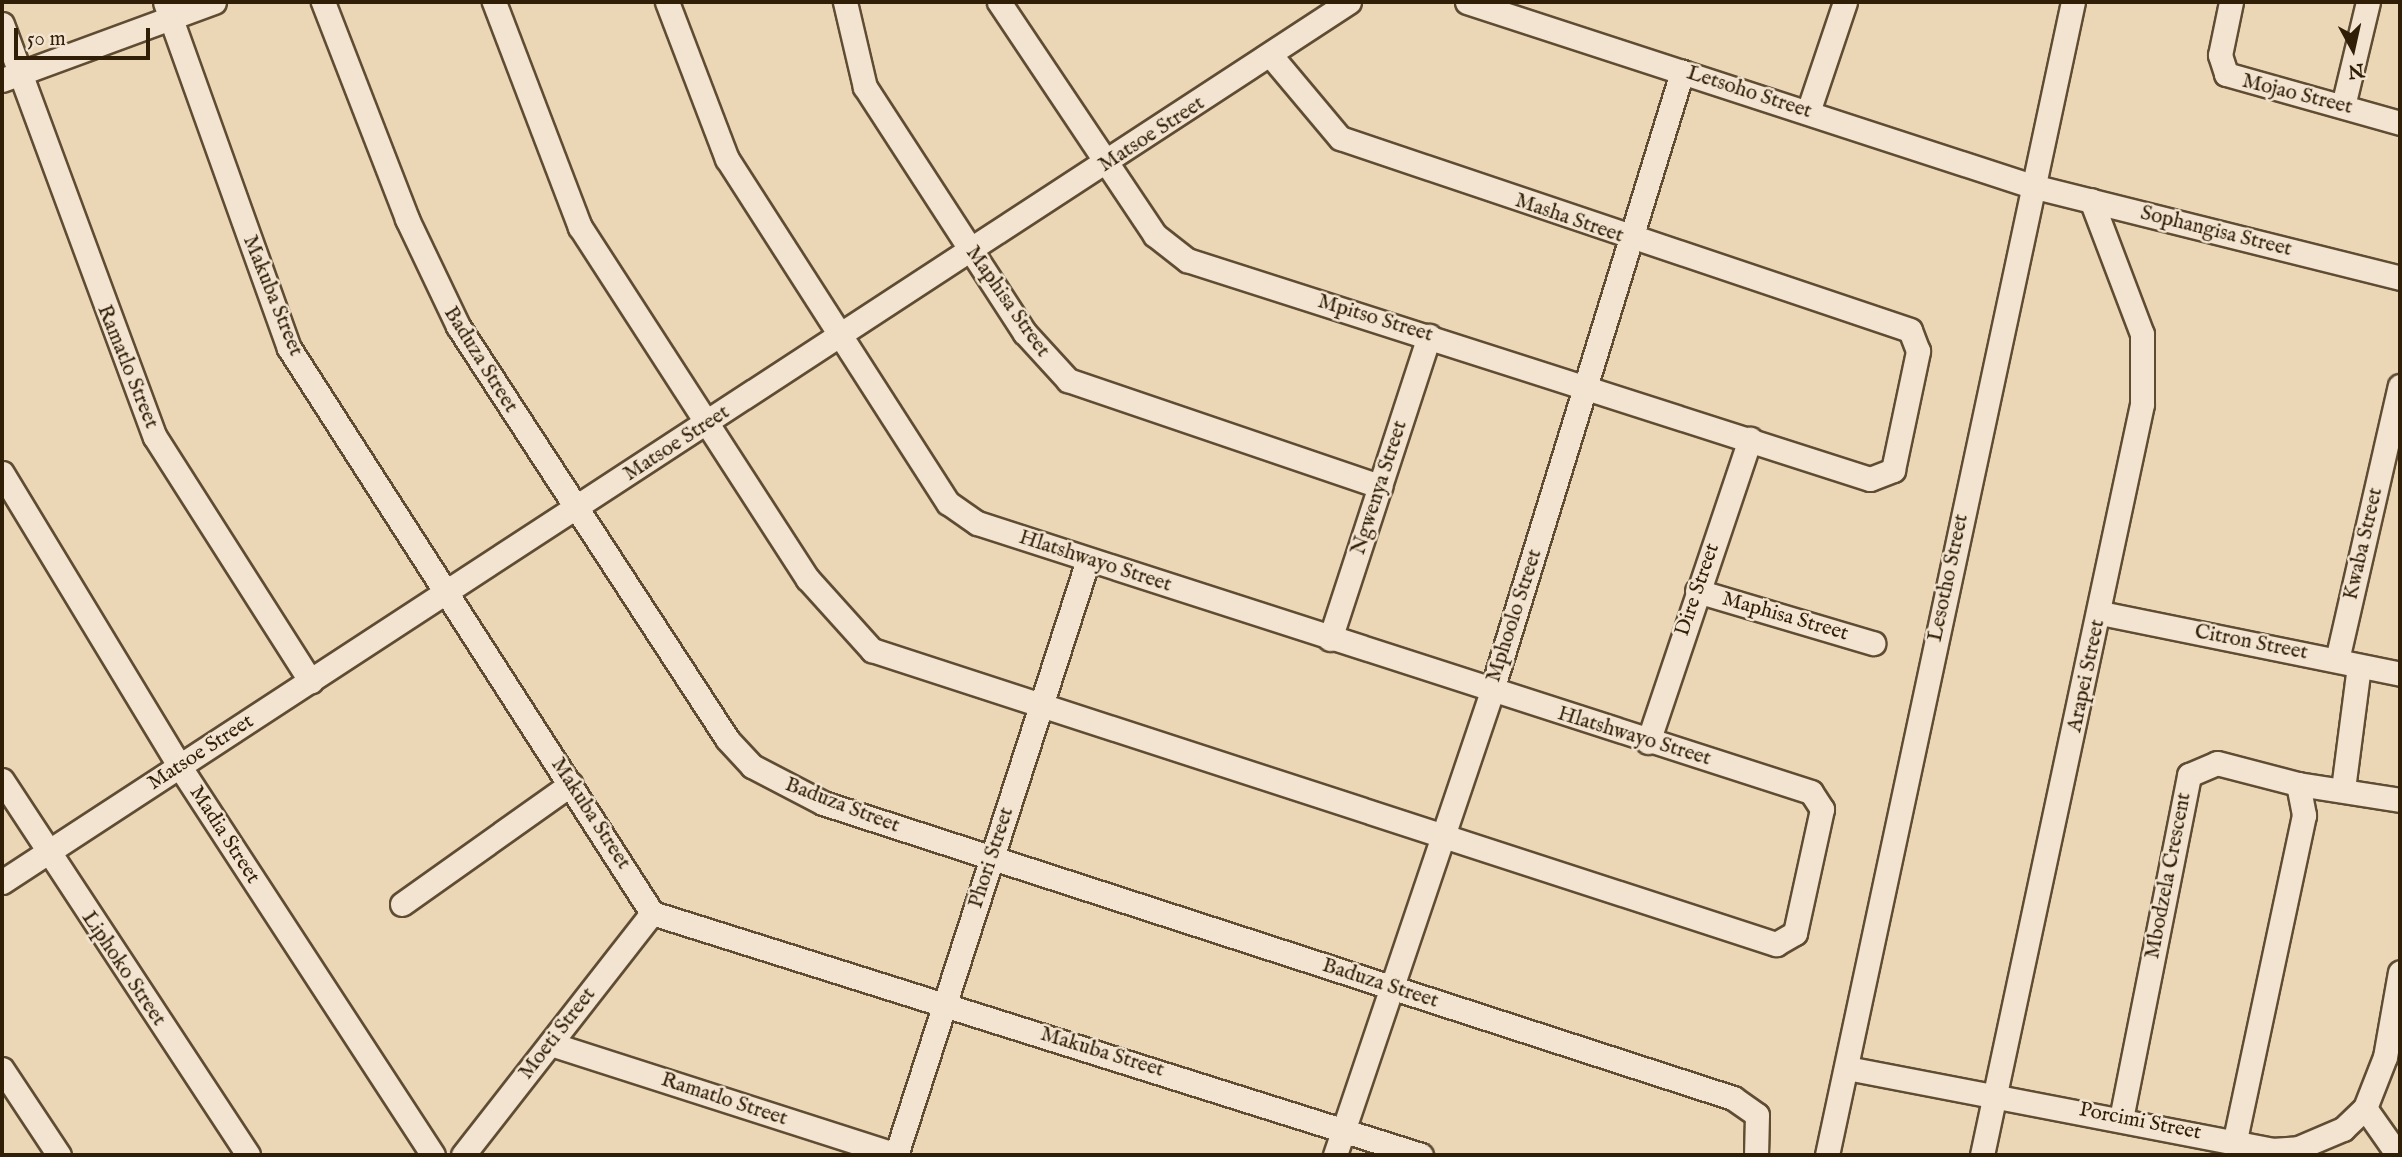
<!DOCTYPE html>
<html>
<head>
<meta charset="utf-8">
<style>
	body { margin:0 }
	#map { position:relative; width:2402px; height:1157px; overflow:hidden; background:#ebd6b6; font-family:"IM FELL English",serif }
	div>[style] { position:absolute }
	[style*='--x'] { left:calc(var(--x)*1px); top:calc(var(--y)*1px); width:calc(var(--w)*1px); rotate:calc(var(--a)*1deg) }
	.roads { filter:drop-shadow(2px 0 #5f4c33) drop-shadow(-2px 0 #5f4c33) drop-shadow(0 2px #5f4c33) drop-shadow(0 -2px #5f4c33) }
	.minor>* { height:23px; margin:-11.5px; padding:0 11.5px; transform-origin:11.5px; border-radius:11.5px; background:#f2e4d0 }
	span { translate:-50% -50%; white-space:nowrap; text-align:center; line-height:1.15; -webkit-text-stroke:5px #f2e4d0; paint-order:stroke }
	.street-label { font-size:21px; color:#301e07 }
	.frame { position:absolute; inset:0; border:4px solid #301e07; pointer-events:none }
	.north { position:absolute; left:2318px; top:14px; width:70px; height:70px; -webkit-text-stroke:5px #f2e4d0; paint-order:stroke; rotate:172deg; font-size:19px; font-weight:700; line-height:28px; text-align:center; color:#301e07 }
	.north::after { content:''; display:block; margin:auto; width:24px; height:32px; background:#301e07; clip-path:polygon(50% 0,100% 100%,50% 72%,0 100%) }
	.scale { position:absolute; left:14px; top:28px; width:136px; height:32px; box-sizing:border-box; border:4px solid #301e07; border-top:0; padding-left:9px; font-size:21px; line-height:24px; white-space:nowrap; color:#301e07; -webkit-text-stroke:5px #f2e4d0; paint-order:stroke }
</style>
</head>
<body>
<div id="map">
	<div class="roads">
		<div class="minor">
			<i style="--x:165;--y:2;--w:368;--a:70.3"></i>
			<i style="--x:289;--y:348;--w:672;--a:57.28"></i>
			<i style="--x:652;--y:913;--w:806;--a:17.47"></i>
			<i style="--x:323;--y:2;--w:233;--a:68.8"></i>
			<i style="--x:407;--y:219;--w:119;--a:64.5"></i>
			<i style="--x:458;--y:326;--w:493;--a:56.9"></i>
			<i style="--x:727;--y:739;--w:37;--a:47"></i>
			<i style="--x:752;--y:766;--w:80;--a:27.5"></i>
			<i style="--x:823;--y:803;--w:957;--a:17.96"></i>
			<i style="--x:1733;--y:1098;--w:29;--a:35"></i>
			<i style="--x:1757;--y:1115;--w:40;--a:91.4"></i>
			<i style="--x:494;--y:2;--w:241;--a:69.1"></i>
			<i style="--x:580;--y:227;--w:419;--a:57.1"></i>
			<i style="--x:808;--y:579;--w:96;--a:48"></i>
			<i style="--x:872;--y:650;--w:951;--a:18.02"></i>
			<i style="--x:1776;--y:944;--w:22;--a:-30"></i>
			<i style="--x:1795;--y:933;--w:127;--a:-77.7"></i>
			<i style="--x:1822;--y:809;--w:20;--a:-123"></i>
			<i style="--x:1811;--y:792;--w:876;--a:-162.12"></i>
			<i style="--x:977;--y:523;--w:35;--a:-145"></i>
			<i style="--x:948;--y:503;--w:409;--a:-122.7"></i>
			<i style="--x:727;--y:159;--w:168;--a:-110.9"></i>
			<i style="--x:845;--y:2;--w:87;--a:76.8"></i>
			<i style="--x:865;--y:87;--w:293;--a:57"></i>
			<i style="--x:1025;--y:333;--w:64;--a:47.5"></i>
			<i style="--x:1068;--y:380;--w:330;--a:18.8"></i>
			<i style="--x:999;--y:2;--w:280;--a:56.2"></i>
			<i style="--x:1155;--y:235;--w:41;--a:38"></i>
			<i style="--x:1187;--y:260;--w:717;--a:17.78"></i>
			<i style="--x:1870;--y:479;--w:25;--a:-21"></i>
			<i style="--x:1893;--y:470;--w:122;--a:-78.1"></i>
			<i style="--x:1918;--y:351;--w:22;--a:-111"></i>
			<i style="--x:1910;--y:330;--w:601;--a:-161.38"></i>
			<i style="--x:1340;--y:138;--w:106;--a:-130"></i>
			<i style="--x:1467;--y:2;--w:594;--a:18.04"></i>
			<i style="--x:2032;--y:186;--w:379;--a:14"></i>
			<i style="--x:2231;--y:2;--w:54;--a:101.7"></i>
			<i style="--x:2220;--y:55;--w:20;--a:72"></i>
			<i style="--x:2226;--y:74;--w:181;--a:15.7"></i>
			<i style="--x:2;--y:24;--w:440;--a:69.7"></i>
			<i style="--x:155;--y:437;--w:290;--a:57.5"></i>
			<i style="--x:2;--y:80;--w:226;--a:-20.2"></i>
			<i style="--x:2343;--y:106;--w:107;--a:-76.5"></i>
			<i style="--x:1808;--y:112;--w:116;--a:-71.4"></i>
			<i style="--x:2;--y:473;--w:344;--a:58.8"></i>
			<i style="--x:180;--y:767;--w:463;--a:56.9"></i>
			<i style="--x:1697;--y:591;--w:184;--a:16.5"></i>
			<i style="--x:2101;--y:613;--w:305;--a:11.5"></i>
			<i style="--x:1330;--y:639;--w:319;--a:-71.9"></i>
			<i style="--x:2337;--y:660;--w:281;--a:-77.1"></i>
			<i style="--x:1648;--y:742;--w:320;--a:-71.4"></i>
			<i style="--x:2;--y:780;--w:448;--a:56.7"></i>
			<i style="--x:2298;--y:784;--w:103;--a:8.9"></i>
			<i style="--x:2343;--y:789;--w:124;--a:-82.6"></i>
			<i style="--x:2;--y:882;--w:1609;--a:-33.16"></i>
			<i style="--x:402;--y:904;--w:207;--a:-35.4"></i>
			<i style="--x:551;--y:1044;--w:363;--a:17.8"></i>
			<i style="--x:1847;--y:1068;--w:433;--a:10.9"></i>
			<i style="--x:2272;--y:1150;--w:26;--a:-4"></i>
			<i style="--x:2298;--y:1148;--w:49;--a:-22.9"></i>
			<i style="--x:2343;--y:1129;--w:30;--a:-44"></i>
			<i style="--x:2365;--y:1108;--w:55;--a:-68.6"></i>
			<i style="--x:2385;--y:1057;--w:86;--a:-80"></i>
			<i style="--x:2;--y:1069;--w:103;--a:56.5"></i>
			<i style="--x:2365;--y:1108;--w:57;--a:54.9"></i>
			<i style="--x:2121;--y:1119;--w:351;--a:-78.8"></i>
			<i style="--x:2189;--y:775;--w:30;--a:-23"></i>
			<i style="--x:2217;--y:763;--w:84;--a:14.5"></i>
			<i style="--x:2298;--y:784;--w:32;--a:79"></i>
			<i style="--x:2304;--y:815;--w:332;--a:102"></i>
			<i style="--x:463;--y:1155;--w:307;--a:-52"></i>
			<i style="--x:896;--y:1155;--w:625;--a:-72.12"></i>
			<i style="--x:1335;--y:1155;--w:488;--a:-71.3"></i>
			<i style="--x:1491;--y:693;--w:650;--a:-72.9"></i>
			<i style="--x:1827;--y:1155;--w:1179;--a:-77.96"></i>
			<i style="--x:1982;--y:1155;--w:768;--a:-77.97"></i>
			<i style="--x:2142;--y:404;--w:70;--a:-90"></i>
			<i style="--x:2142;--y:334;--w:143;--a:-110.8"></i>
		</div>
	</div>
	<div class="street-label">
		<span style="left:1749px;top:93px;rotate:18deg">Letsoho Street</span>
		<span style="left:2297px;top:95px;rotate:14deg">Mojao Street</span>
		<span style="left:1152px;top:135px;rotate:-33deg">Matsoe Street</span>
		<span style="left:1569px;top:219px;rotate:19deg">Masha Street</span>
		<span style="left:2216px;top:232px;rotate:14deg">Sophangisa Street</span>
		<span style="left:272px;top:296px;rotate:68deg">Makuba Street</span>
		<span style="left:1007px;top:302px;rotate:55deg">Maphisa Street</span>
		<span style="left:1375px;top:319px;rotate:17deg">Mpitso Street</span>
		<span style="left:480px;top:360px;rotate:58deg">Baduza Street</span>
		<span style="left:127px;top:367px;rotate:68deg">Ramatlo Street</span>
		<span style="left:677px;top:444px;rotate:-33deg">Matsoe Street</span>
		<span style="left:1380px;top:488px;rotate:-72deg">Ngwenya Street</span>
		<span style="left:2364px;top:544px;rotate:-77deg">Kwaba Street</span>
		<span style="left:1095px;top:562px;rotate:18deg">Hlatshwayo Street</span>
		<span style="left:1949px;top:578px;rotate:-78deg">Lesotho Street</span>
		<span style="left:1698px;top:590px;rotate:-71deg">Dire Street</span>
		<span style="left:1515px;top:616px;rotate:-72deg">Mphoolo Street</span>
		<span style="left:1785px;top:617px;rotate:16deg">Maphisa Street</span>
		<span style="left:2251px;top:643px;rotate:11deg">Citron Street</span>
		<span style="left:2087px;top:676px;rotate:-78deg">Arapei Street</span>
		<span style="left:1634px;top:737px;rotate:17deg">Hlatshwayo Street</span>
		<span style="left:201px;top:753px;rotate:-33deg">Matsoe Street</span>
		<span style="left:842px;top:806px;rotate:21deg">Baduza Street</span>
		<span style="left:590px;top:814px;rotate:57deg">Makuba Street</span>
		<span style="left:224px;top:835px;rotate:57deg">Madia Street</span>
		<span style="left:992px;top:858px;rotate:-72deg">Phori Street</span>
		<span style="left:2169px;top:876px;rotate:-79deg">Mbodzela Crescent</span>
		<span style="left:123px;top:969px;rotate:56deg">Liphoko Street</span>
		<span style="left:1380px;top:984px;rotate:18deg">Baduza Street</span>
		<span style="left:558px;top:1034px;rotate:-52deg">Moeti Street</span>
		<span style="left:1102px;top:1053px;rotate:17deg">Makuba Street</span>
		<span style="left:724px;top:1100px;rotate:18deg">Ramatlo Street</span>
		<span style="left:2140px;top:1122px;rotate:11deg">Porcimi Street</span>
	</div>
	<div class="frame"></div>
	<div class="north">N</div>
	<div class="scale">50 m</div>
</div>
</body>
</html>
